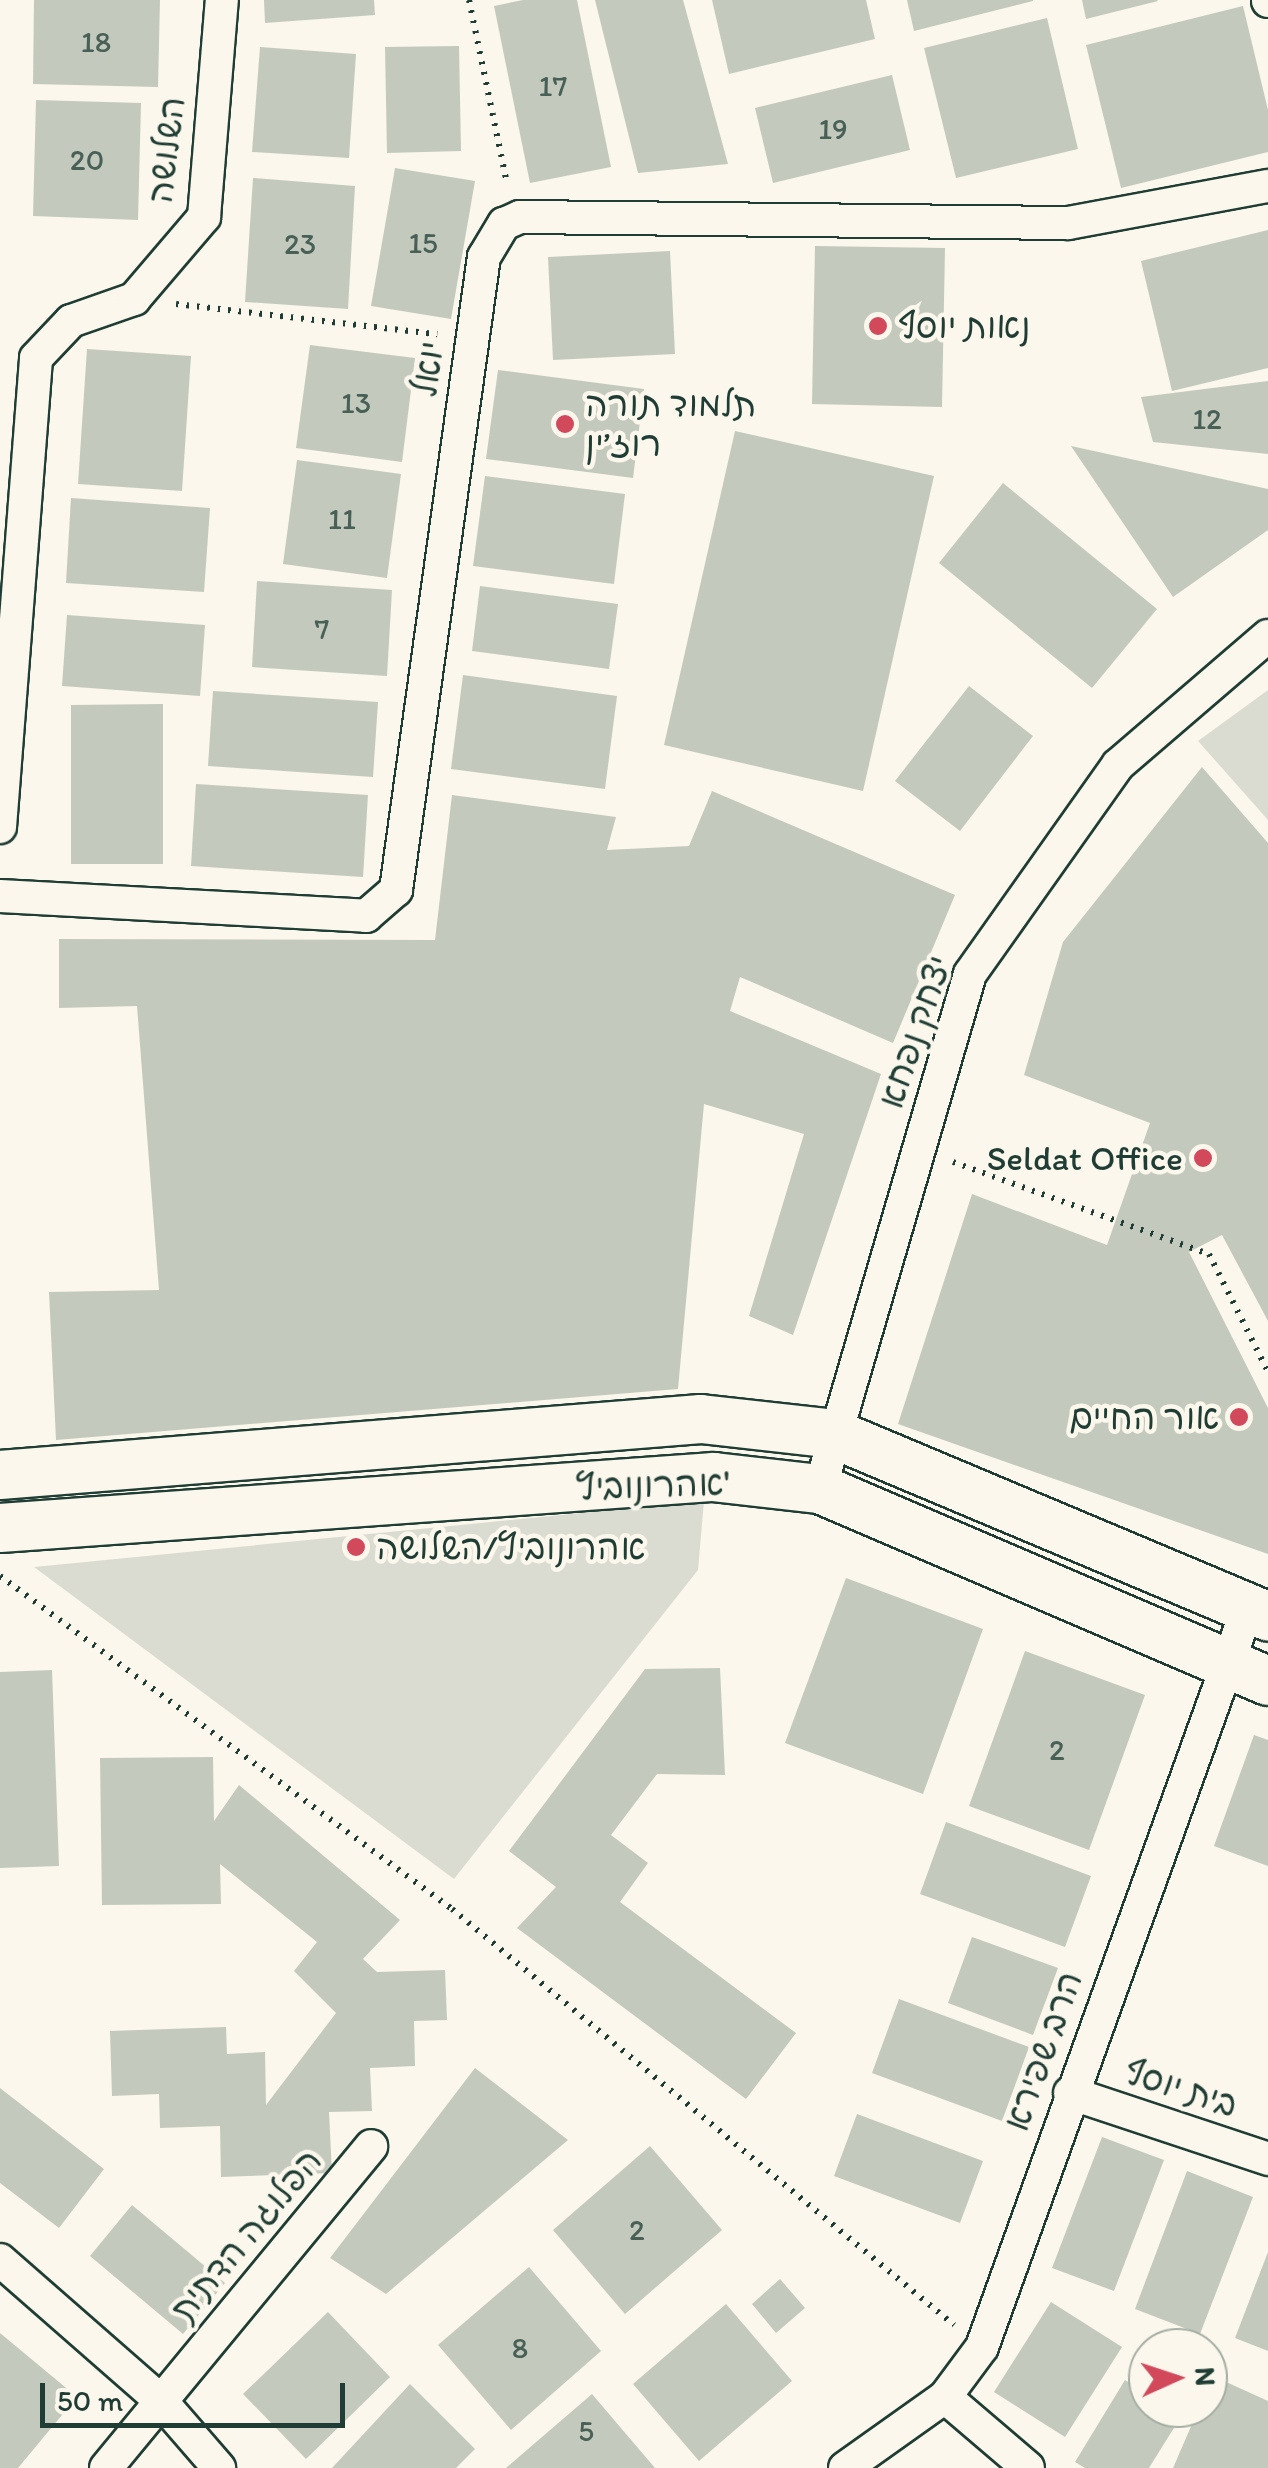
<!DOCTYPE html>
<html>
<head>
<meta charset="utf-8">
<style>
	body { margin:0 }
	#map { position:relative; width:1268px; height:2468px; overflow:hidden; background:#fbf7ec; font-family:Itim,"Playpen Sans Hebrew",sans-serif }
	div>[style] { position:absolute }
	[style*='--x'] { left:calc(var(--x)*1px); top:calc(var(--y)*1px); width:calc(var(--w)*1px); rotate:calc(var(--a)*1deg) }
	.green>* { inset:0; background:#dbdcd1 }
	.building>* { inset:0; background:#c4c9be }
	.path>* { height:6px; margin-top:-3px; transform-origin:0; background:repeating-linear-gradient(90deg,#1f3d34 0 2.5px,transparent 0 10.5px) }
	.roads { filter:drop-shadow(2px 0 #1f3d34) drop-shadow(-2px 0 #1f3d34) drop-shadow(0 2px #1f3d34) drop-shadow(0 -2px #1f3d34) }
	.street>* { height:32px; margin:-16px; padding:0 16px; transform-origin:16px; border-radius:16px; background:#fbf7ec }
	.secondary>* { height:48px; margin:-24px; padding:0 24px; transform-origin:24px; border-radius:24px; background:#fbf7ec }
	.dots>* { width:28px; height:28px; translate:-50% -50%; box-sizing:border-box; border:5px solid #fbf7ec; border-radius:50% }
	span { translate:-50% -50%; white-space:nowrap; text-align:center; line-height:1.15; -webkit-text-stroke:9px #fbf7ec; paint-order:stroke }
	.number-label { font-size:30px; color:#486056 }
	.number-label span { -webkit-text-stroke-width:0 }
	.street-label { font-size:35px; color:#1f3d34 }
	.poi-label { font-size:35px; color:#1f3d34 }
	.left { translate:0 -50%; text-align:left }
	.right { translate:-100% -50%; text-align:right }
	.north { position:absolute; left:1128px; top:2328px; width:100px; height:100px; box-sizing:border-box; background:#fbf7ec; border:2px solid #a3ada2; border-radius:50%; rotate:87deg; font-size:28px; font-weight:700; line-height:40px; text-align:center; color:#1f3d34 }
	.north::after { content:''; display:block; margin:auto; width:35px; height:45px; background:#d1495b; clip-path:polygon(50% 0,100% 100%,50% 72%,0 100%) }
	.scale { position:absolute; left:40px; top:2383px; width:305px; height:45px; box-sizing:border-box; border:5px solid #1f3d34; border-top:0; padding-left:12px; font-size:30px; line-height:35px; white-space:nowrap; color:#1f3d34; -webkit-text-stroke:8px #fbf7ec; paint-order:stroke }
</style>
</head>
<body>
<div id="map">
	<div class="green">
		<i style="clip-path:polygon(1268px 690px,1268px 820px,1198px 741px)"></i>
		<i style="clip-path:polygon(704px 1501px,698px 1570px,454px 1879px,34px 1567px)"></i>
	</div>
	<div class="building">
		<i style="clip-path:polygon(34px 0,160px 0,158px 87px,33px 84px)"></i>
		<i style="clip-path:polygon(264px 0,374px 0,375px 15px,265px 23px)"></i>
		<i style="clip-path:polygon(523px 0,577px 0,611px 167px,530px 183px,494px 6px)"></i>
		<i style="clip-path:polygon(595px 0,683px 0,728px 164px,638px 173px)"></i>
		<i style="clip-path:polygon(712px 0,866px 0,875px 39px,729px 74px)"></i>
		<i style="clip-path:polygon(907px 0,1033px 0,1033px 1px,914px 31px)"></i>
		<i style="clip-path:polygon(1082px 0,1157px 0,1158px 1px,1086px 19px)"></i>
		<i style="clip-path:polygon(1243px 6px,1268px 110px,1268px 152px,1121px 188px,1086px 45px)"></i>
		<i style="clip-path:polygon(1047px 18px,1078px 149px,956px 178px,924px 48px)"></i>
		<i style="clip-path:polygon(459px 46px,461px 151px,387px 153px,385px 47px)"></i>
		<i style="clip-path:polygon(260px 47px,356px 54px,349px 158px,252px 152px)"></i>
		<i style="clip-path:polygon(892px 75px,910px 150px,773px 183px,755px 108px)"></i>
		<i style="clip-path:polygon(36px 100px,141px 103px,138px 220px,33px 216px)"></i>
		<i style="clip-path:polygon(395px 168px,475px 181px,451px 319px,371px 306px)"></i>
		<i style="clip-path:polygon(253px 178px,355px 186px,348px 309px,245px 302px)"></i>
		<i style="clip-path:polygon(1268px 230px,1268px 368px,1172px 391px,1141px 261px)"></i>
		<i style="clip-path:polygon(815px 246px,945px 248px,942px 407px,812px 404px)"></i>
		<i style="clip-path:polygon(670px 251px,675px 354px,553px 360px,548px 257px)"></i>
		<i style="clip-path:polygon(310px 345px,415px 358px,402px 462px,296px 448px)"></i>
		<i style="clip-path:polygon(87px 349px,191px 356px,182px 491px,78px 484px)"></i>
		<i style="clip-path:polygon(498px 370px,644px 389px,633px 478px,486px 459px)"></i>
		<i style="clip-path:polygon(1268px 381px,1268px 454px,1153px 442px,1141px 397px)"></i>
		<i style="clip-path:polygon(735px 431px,934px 476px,863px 791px,664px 745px)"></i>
		<i style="clip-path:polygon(1071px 446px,1268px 489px,1268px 530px,1173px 597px)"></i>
		<i style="clip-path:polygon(297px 460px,401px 474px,387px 578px,283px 564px)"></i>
		<i style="clip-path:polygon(485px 476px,625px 494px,614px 584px,473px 566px)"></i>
		<i style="clip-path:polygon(1003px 483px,1157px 609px,1092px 688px,939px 563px)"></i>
		<i style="clip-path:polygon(71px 498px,210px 508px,204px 592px,66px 583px)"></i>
		<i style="clip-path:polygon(257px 581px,392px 590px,387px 676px,252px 667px)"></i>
		<i style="clip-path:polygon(480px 586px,618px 604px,609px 669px,472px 651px)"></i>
		<i style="clip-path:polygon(67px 615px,205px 625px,200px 696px,62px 686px)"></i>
		<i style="clip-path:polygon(463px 675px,617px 696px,605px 789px,451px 769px)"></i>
		<i style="clip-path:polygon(969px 686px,1033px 736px,960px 831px,895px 781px)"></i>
		<i style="clip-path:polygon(213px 691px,378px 702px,373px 777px,208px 766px)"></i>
		<i style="clip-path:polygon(163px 704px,163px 864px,71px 864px,71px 705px)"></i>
		<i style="clip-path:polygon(1202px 767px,1268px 843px,1268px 1321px,1222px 1235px,1189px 1252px,1268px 1408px,1268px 1554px,898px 1424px,972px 1194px,1107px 1245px,1150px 1123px,1024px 1075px,1063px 942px)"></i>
		<i style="clip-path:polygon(196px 784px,368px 795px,363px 877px,191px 866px)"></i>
		<i style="clip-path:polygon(712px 791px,955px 895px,893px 1043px,740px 977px,730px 1011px,881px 1074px,793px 1335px,749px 1316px,804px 1134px,704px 1104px,678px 1389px,56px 1440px,49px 1292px,159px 1290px,137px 1006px,59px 1008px,59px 939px,435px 940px,452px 795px,616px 817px,607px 850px,689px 846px)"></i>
		<i style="clip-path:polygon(846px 1578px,983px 1629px,923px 1794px,785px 1743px)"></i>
		<i style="clip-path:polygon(1025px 1651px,1145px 1695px,1089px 1850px,969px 1806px)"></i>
		<i style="clip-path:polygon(720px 1668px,725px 1775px,657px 1774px,611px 1835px,648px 1863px,620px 1902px,796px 2033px,746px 2099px,517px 1928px,556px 1887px,509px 1851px,645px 1669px)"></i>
		<i style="clip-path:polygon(52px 1670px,59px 1866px,0 1868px,0 1672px)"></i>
		<i style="clip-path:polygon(1254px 1735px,1268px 1740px,1268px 1866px,1214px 1846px)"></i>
		<i style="clip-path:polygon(213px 1757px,214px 1821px,239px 1785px,400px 1920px,363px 1959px,377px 1972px,445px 1970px,447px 2020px,414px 2021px,415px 2066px,370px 2068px,372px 2111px,329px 2112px,332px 2173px,221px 2177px,220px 2126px,160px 2128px,159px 2094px,112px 2096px,110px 2031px,226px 2027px,227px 2054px,265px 2052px,266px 2105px,336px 2013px,294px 1971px,317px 1942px,220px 1864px,221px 1904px,102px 1905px,100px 1758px)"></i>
		<i style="clip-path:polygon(946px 1822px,1091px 1876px,1065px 1947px,920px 1894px)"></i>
		<i style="clip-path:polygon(972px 1937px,1058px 1968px,1033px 2035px,948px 2003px)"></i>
		<i style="clip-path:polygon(899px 1999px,1029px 2047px,1002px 2121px,872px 2073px)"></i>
		<i style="clip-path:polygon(475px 2068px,568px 2140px,386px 2294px,330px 2258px)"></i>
		<i style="clip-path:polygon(0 2088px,104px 2169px,59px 2228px,0 2183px)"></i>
		<i style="clip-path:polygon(857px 2114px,983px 2161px,960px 2223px,834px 2176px)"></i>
		<i style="clip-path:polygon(1102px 2137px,1164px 2160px,1114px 2291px,1052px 2268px)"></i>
		<i style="clip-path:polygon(650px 2146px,722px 2230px,625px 2314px,553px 2230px)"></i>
		<i style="clip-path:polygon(1187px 2171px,1253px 2197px,1200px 2334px,1135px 2309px)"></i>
		<i style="clip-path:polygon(132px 2205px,225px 2283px,183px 2334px,90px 2256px)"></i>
		<i style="clip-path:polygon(1268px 2252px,1268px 2351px,1235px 2338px)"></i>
		<i style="clip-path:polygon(529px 2267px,601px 2351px,511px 2430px,438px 2345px)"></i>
		<i style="clip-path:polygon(780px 2279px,805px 2308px,776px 2333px,752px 2304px)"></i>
		<i style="clip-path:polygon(1051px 2302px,1122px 2347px,1065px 2437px,994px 2392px)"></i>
		<i style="clip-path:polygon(726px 2304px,792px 2381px,699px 2461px,633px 2384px)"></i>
		<i style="clip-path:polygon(328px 2312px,390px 2377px,306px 2459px,243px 2394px)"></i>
		<i style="clip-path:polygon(0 2333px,77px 2397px,18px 2468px,0 2468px)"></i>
		<i style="clip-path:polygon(1213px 2376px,1268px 2401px,1268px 2468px,1173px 2468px,1199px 2408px,1208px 2408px)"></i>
		<i style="clip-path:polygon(1125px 2380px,1148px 2394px,1148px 2408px,1182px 2415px,1149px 2468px,1085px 2468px,1075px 2462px)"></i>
		<i style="clip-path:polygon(410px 2384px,475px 2449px,456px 2468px,332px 2468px)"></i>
		<i style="clip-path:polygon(592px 2394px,655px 2468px,506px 2468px)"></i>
	</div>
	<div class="path">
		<i style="--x:469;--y:0;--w:188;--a:78.3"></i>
		<i style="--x:176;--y:304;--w:263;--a:6.6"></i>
		<i style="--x:953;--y:1162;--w:272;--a:19.8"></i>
		<i style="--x:1209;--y:1254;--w:132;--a:63.4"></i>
		<i style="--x:0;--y:1576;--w:561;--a:36.38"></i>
		<i style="--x:452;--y:1909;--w:652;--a:39.65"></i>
	</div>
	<div class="roads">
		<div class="street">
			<i style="--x:1268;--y:0;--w:1;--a:90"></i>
			<i style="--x:0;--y:827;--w:470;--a:-85.6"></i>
			<i style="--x:36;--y:358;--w:51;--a:-46.6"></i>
			<i style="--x:71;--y:321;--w:67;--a:-19.2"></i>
			<i style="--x:134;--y:299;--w:108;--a:-49.5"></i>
			<i style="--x:204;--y:217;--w:218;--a:-85.3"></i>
			<i style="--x:0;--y:896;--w:367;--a:3.1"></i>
			<i style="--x:366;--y:916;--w:40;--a:-41"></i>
			<i style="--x:396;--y:890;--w:639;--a:-82.09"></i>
			<i style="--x:484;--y:257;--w:39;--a:-59"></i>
			<i style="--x:504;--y:224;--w:17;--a:-24"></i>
			<i style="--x:520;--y:217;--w:548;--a:0.63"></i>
			<i style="--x:1068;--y:223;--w:203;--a:-10.5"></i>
			<i style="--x:820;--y:1489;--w:536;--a:-73.76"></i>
			<i style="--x:970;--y:974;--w:256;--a:-54.7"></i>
			<i style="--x:1118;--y:765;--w:198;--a:-40.7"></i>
			<i style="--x:1070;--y:2093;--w:209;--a:18.4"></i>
			<i style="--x:0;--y:2260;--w:214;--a:41.2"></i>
			<i style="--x:161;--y:2401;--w:89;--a:49.1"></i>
			<i style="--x:945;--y:2397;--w:109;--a:40.5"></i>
			<i style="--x:106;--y:2468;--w:417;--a:-50.5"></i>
			<i style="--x:845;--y:2468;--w:123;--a:-35.4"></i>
			<i style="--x:945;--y:2397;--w:62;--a:-53.5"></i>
			<i style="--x:982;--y:2347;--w:783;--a:-70.22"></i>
		</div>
		<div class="secondary">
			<i style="--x:0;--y:1475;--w:703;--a:-4.57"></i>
			<i style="--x:701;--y:1419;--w:134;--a:6.4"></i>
			<i style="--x:834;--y:1434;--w:471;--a:22.8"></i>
			<i style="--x:0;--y:1528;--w:716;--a:-4.09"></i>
			<i style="--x:714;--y:1477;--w:107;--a:6.5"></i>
			<i style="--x:820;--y:1489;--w:487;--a:23.2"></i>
		</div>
	</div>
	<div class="dots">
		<i style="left:878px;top:326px;background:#d1495b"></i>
		<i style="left:565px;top:424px;background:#d1495b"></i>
		<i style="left:1203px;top:1158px;background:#d1495b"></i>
		<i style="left:1239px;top:1417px;background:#d1495b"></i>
		<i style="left:356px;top:1547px;background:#d1495b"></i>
	</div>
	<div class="number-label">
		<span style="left:96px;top:42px">18</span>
		<span style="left:553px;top:86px">17</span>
		<span style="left:833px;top:129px">19</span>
		<span style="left:87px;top:160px">20</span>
		<span style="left:423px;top:243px">15</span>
		<span style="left:300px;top:244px">23</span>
		<span style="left:356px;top:403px">13</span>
		<span style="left:1207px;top:419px">12</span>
		<span style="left:342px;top:519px">11</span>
		<span style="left:322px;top:629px">7</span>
		<span style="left:1057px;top:1750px">2</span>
		<span style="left:637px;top:2230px">2</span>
		<span style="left:520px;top:2348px">8</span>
		<span style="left:586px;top:2431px">5</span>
	</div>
	<div class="street-label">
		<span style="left:166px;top:150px;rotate:-83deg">השלושה</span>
		<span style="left:428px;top:369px;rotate:-82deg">יואל</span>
		<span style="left:915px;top:1032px;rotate:-71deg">יצחק נפחא</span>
		<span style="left:653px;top:1485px;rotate:-2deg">אהרונוביץ'</span>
		<span style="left:1043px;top:2051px;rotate:-70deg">הרב שפירא</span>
		<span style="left:1181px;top:2088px;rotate:18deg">בית יוסף</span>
		<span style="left:246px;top:2235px;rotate:-50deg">הפלוגה הדתית</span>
	</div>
	<div class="poi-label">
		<span class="left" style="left:898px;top:326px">נאות יוסף</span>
		<span class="left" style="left:585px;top:424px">תלמוד תורה<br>רוז’ין</span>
		<span class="right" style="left:1183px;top:1158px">Seldat Office</span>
		<span class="right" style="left:1219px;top:1417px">אור החיים</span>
		<span class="left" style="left:376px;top:1547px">אהרונוביץ/השלושה</span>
	</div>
	<div class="north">N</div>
	<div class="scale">50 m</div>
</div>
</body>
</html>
